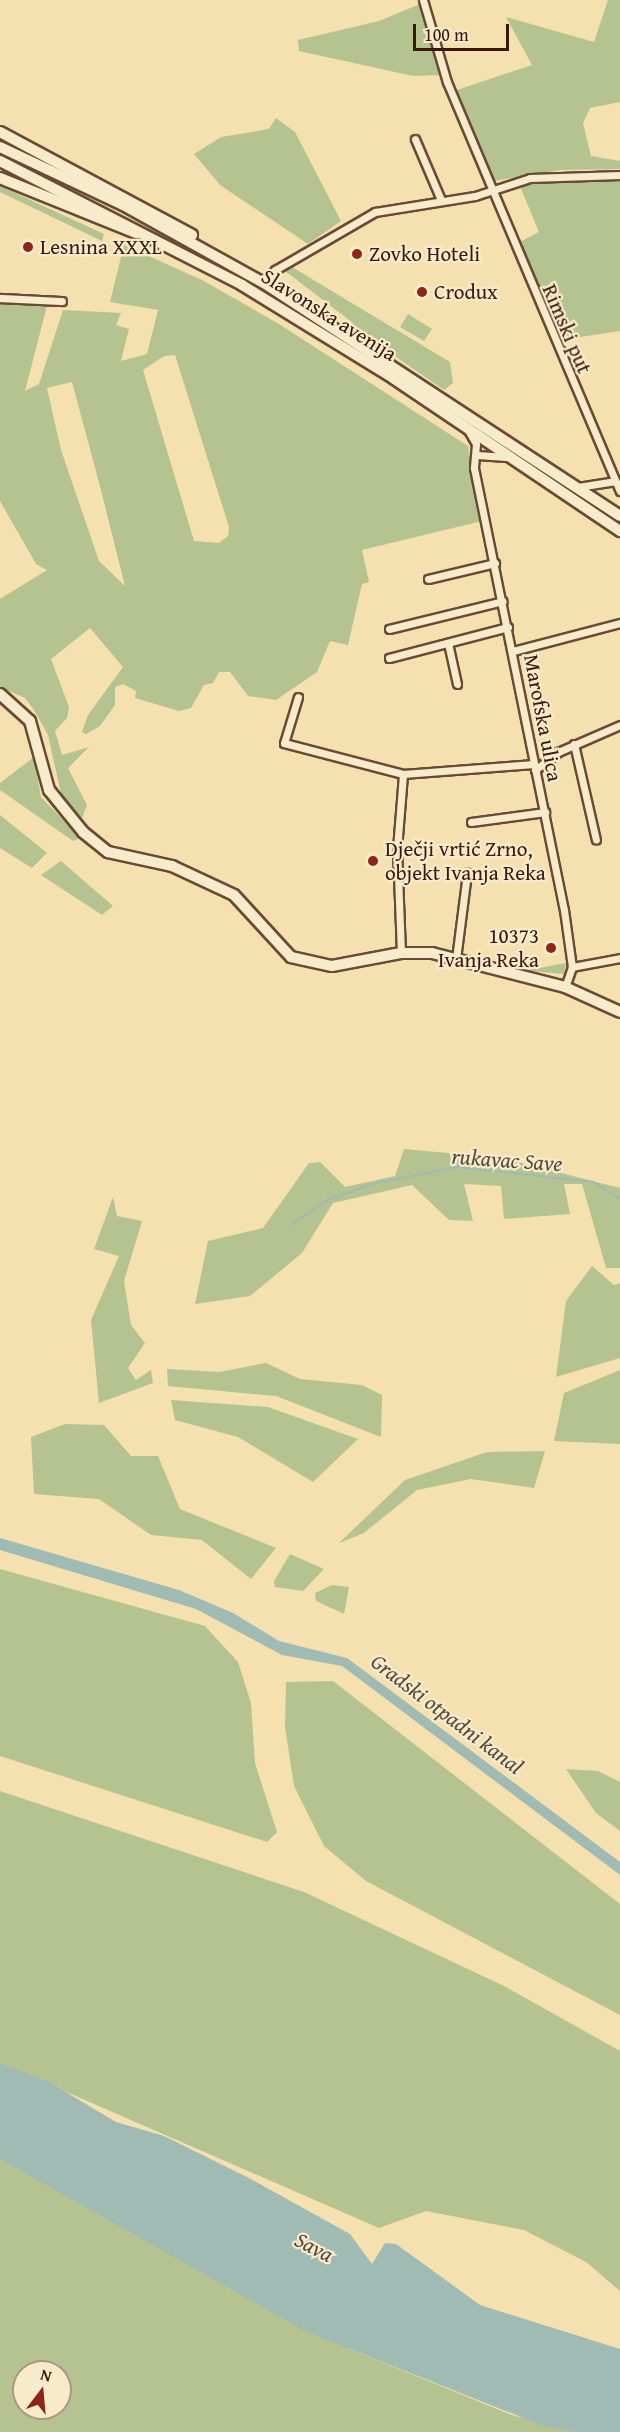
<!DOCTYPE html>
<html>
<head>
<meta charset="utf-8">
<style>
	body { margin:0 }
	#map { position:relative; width:620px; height:2432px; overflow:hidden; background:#f5e0af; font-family:"Gentium Book Plus",serif }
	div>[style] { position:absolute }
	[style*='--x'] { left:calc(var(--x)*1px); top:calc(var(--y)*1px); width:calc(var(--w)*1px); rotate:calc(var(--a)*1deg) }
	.green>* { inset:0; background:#b5c390 }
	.water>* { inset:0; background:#9fbbb4 }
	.stream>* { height:2px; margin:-1px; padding:0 1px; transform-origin:1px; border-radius:1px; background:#9fbbb4 }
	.roads { filter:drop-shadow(2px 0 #694b35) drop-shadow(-2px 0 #694b35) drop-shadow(0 2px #694b35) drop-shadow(0 -2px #694b35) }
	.street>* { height:7px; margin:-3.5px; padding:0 3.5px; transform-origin:3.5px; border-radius:3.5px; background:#f8ebcb }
	.secondary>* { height:10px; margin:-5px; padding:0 5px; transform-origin:5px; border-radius:5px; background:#f8ebcb }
	.dots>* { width:16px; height:16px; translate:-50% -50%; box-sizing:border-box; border:3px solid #f8ebcb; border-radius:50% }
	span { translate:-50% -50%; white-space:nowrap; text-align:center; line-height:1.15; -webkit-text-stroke:4.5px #f8ebcb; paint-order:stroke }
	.poi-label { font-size:21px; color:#3a190c }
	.left { translate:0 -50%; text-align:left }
	.right { translate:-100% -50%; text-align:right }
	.street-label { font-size:21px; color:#3a190c }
	.water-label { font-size:22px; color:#584a3e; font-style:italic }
	.north { position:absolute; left:12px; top:2360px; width:60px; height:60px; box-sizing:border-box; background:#f8ebcb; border:2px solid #ac977f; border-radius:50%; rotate:16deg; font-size:16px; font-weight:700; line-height:24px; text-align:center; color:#3a190c }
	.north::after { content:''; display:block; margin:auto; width:21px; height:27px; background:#8f2418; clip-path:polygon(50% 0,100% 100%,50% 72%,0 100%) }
	.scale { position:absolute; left:413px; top:24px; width:96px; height:27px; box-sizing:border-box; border:3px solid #3a190c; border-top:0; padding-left:8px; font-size:18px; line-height:21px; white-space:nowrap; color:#3a190c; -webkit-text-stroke:4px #f8ebcb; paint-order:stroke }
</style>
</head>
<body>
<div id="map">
	<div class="green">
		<i style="clip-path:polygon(608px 0,620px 0,620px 102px,590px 108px,583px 123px,591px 156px,620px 161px,620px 169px,560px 170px,494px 181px,454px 91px,532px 65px,506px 17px,594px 42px)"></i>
		<i style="clip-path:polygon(420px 4px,441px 75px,413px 76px,299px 51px,298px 40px,379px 21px)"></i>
		<i style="clip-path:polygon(276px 118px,295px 132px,341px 221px,308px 244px,220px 185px,194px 154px,221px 137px,269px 129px)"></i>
		<i style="clip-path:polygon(549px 178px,620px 178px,620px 331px,560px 340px,518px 243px,539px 232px,519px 184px)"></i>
		<i style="clip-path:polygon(0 186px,104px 234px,102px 241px,0 192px)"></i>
		<i style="clip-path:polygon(evenodd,124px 245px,202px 280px,279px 324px,468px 446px,482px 521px,362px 550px,369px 582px,362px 584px,348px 645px,330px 641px,317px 672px,276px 700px,248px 696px,230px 672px,219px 672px,213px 683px,204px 685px,191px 708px,179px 711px,135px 698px,136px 691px,123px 684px,115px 687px,115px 705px,100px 726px,86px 734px,82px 732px,88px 715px,123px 667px,90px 628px,51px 659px,69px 707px,67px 718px,55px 731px,62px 755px,89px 747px,68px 768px,87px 805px,82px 818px,62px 798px,48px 735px,34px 710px,25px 698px,0 687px,0 599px,47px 570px,36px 564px,0 501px,0 303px,47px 306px,25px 391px,39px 384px,63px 310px,121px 313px,116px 325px,129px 329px,121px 361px,147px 354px,158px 310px,110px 302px,124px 245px,175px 355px,229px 527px,228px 536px,219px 543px,194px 541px,143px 370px,164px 356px,175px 355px,124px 245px,72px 382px,101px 490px,125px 586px,99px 561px,61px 450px,47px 388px,72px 382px)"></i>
		<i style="clip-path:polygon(292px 267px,450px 362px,453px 383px,444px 390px,351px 326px,353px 323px,285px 271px)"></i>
		<i style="clip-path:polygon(408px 314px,432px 329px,424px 341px,400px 327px)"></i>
		<i style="clip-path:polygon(34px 757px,41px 797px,80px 838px,73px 841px,0 790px,0 783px)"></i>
		<i style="clip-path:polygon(0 815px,47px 853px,32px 868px,0 848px)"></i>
		<i style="clip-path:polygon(61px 861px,113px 906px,102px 915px,41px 875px)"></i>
		<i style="clip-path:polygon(534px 958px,539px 968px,566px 963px,564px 974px,530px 971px)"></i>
		<i style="clip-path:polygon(404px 1149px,502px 1158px,620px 1188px,620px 1268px,606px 1268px,582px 1184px,564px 1184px,570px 1214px,504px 1219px,501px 1186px,464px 1184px,473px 1221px,449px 1220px,412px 1185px,333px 1203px,302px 1253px,250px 1296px,195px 1304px,208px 1241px,263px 1228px,309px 1163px,320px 1162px,345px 1187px,395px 1176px)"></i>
		<i style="clip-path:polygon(113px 1197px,117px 1216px,142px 1221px,124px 1281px,131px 1325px,145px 1343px,128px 1368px,136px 1380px,151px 1370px,153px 1383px,99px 1403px,91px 1320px,119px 1256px,94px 1249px)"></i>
		<i style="clip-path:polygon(592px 1266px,614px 1285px,620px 1283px,620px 1358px,556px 1377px,566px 1301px)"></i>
		<i style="clip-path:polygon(266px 1363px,300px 1379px,362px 1385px,382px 1395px,381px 1437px,276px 1396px,168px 1386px,167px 1369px,219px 1372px)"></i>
		<i style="clip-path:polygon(620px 1370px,620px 1444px,554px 1441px,564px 1393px)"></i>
		<i style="clip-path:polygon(171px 1400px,268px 1407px,358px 1439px,313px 1482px,238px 1437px,175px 1420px)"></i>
		<i style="clip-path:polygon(65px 1424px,104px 1425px,131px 1456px,158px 1456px,180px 1509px,276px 1548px,251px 1579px,202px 1540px,151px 1535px,99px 1499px,34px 1494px,31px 1437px)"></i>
		<i style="clip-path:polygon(545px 1451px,534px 1488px,471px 1479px,417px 1490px,364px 1533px,339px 1543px,405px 1480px,487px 1452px)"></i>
		<i style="clip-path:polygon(290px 1554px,324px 1569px,303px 1591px,275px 1587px,274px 1581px)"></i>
		<i style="clip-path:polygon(0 1569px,205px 1626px,238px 1662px,251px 1703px,255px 1763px,277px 1832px,267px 1842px,0 1756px)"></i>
		<i style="clip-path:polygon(332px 1585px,349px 1587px,344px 1614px,316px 1601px,315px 1593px)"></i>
		<i style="clip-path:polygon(333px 1681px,620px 1904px,620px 2015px,366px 1881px,324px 1846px,294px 1786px,285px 1727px,286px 1682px)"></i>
		<i style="clip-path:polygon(566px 1769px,598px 1771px,620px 1782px,620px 1831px,596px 1813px)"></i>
		<i style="clip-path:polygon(0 1791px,304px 1892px,504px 1986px,620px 2051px,620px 2291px,586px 2262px,524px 2230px,426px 2211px,379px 2228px,0 2063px)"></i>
		<i style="clip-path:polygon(evenodd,0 2159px,350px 2349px,512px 2415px,574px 2432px,0 2432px,0 2159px,24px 2372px,60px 2372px,60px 2408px,24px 2408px,24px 2372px)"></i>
	</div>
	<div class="water">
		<i style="clip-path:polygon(0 1538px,179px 1590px,233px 1613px,279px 1641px,347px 1658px,620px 1862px,620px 1875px,342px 1666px,282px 1655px,196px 1609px,0 1550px)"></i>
		<i style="clip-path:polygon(0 2063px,49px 2082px,116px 2122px,164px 2136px,251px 2179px,350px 2234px,372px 2264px,385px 2243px,396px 2244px,480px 2305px,620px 2349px,620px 2432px,574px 2432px,541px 2425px,305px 2331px,0 2159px)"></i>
	</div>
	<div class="stream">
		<i style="--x:291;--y:1225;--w:44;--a:-34.8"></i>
		<i style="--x:327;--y:1200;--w:48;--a:-19.6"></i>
		<i style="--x:372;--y:1184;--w:87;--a:-11.3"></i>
		<i style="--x:457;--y:1167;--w:137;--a:6.3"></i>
		<i style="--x:593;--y:1182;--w:32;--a:32"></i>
	</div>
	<div class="roads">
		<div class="street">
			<i style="--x:423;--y:0;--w:85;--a:73.7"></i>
			<i style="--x:447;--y:82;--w:444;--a:67.1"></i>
			<i style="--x:415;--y:139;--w:66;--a:66.9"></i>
			<i style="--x:264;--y:283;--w:17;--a:-50"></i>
			<i style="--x:275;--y:270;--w:116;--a:-30.1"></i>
			<i style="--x:375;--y:212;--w:101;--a:-9.1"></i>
			<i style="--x:475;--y:196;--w:58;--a:-18.1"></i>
			<i style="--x:530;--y:178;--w:90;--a:-1.9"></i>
			<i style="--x:0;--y:298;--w:62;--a:2.8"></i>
			<i style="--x:468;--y:430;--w:16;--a:60"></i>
			<i style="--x:476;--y:444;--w:24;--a:95"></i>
			<i style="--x:474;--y:468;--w:451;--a:78.5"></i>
			<i style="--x:564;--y:910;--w:58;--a:82"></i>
			<i style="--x:572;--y:967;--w:21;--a:109"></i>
			<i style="--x:477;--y:455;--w:29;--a:4"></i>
			<i style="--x:578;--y:487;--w:38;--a:-9"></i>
			<i style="--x:428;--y:579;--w:69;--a:-13.4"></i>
			<i style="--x:389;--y:629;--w:117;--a:-13.8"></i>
			<i style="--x:448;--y:643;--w:42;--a:77.6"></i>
			<i style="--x:513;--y:651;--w:111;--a:-14.7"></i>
			<i style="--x:389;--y:658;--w:123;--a:-14.6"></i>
			<i style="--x:298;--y:697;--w:48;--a:106.9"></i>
			<i style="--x:284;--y:743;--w:123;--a:14.6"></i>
			<i style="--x:403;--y:774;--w:131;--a:-4.4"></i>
			<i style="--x:574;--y:744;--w:98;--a:77.1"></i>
			<i style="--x:535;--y:770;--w:29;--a:-38"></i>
			<i style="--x:558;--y:752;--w:68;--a:-23.5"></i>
			<i style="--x:471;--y:822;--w:75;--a:-7.7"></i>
			<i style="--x:401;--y:953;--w:104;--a:-92.2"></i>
			<i style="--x:397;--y:849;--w:75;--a:-85.4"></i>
			<i style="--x:456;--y:959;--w:87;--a:-82.7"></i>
			<i style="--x:572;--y:967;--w:49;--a:-10.6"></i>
		</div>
		<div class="secondary">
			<i style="--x:0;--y:132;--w:218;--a:28.2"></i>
			<i style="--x:0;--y:147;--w:136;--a:25.2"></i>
			<i style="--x:123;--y:205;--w:161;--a:29"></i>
			<i style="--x:264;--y:283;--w:425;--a:33.2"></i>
			<i style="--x:0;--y:161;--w:272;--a:27.1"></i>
			<i style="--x:242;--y:285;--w:177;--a:31.6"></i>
			<i style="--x:393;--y:378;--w:274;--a:34"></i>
			<i style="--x:0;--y:178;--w:147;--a:22"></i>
			<i style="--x:0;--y:694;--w:40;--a:42"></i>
			<i style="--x:30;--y:721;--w:72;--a:74.6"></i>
			<i style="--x:49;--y:790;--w:54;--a:51"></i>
			<i style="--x:83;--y:832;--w:32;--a:39"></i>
			<i style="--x:108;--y:852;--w:66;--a:12.3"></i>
			<i style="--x:172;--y:866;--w:68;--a:25.1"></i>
			<i style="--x:234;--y:895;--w:84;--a:47.4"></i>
			<i style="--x:291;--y:957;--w:42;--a:12.4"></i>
			<i style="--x:332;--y:966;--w:70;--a:-10.7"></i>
			<i style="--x:401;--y:953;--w:31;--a:0"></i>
			<i style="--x:432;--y:953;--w:137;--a:14.3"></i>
			<i style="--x:565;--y:987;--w:60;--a:24.4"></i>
		</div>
	</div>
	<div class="dots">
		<i style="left:28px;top:247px;background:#8f2418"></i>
		<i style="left:357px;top:254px;background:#8f2418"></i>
		<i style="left:422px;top:292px;background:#8f2418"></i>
		<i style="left:373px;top:861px;background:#8f2418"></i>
		<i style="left:551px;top:948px;background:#8f2418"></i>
	</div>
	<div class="poi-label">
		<span class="left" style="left:40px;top:247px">Lesnina XXXL</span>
		<span class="left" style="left:369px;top:254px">Zovko Hoteli</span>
		<span class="left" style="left:434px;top:292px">Crodux</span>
		<span class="left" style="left:385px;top:861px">Dječji vrtić Zrno,<br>objekt Ivanja Reka</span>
		<span class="right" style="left:539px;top:948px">10373<br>Ivanja Reka</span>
	</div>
	<div class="street-label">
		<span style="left:329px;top:315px;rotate:32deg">Slavonska avenija</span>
		<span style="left:567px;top:329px;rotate:67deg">Rimski put</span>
		<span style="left:543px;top:718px;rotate:79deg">Marofska ulica</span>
	</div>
	<div class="water-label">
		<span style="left:507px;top:1160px;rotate:4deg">rukavac Save</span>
		<span style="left:447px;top:1714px;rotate:37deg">Gradski otpadni kanal</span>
		<span style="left:314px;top:2247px;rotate:27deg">Sava</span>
	</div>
	<div class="north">N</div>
	<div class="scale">100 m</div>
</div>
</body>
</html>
